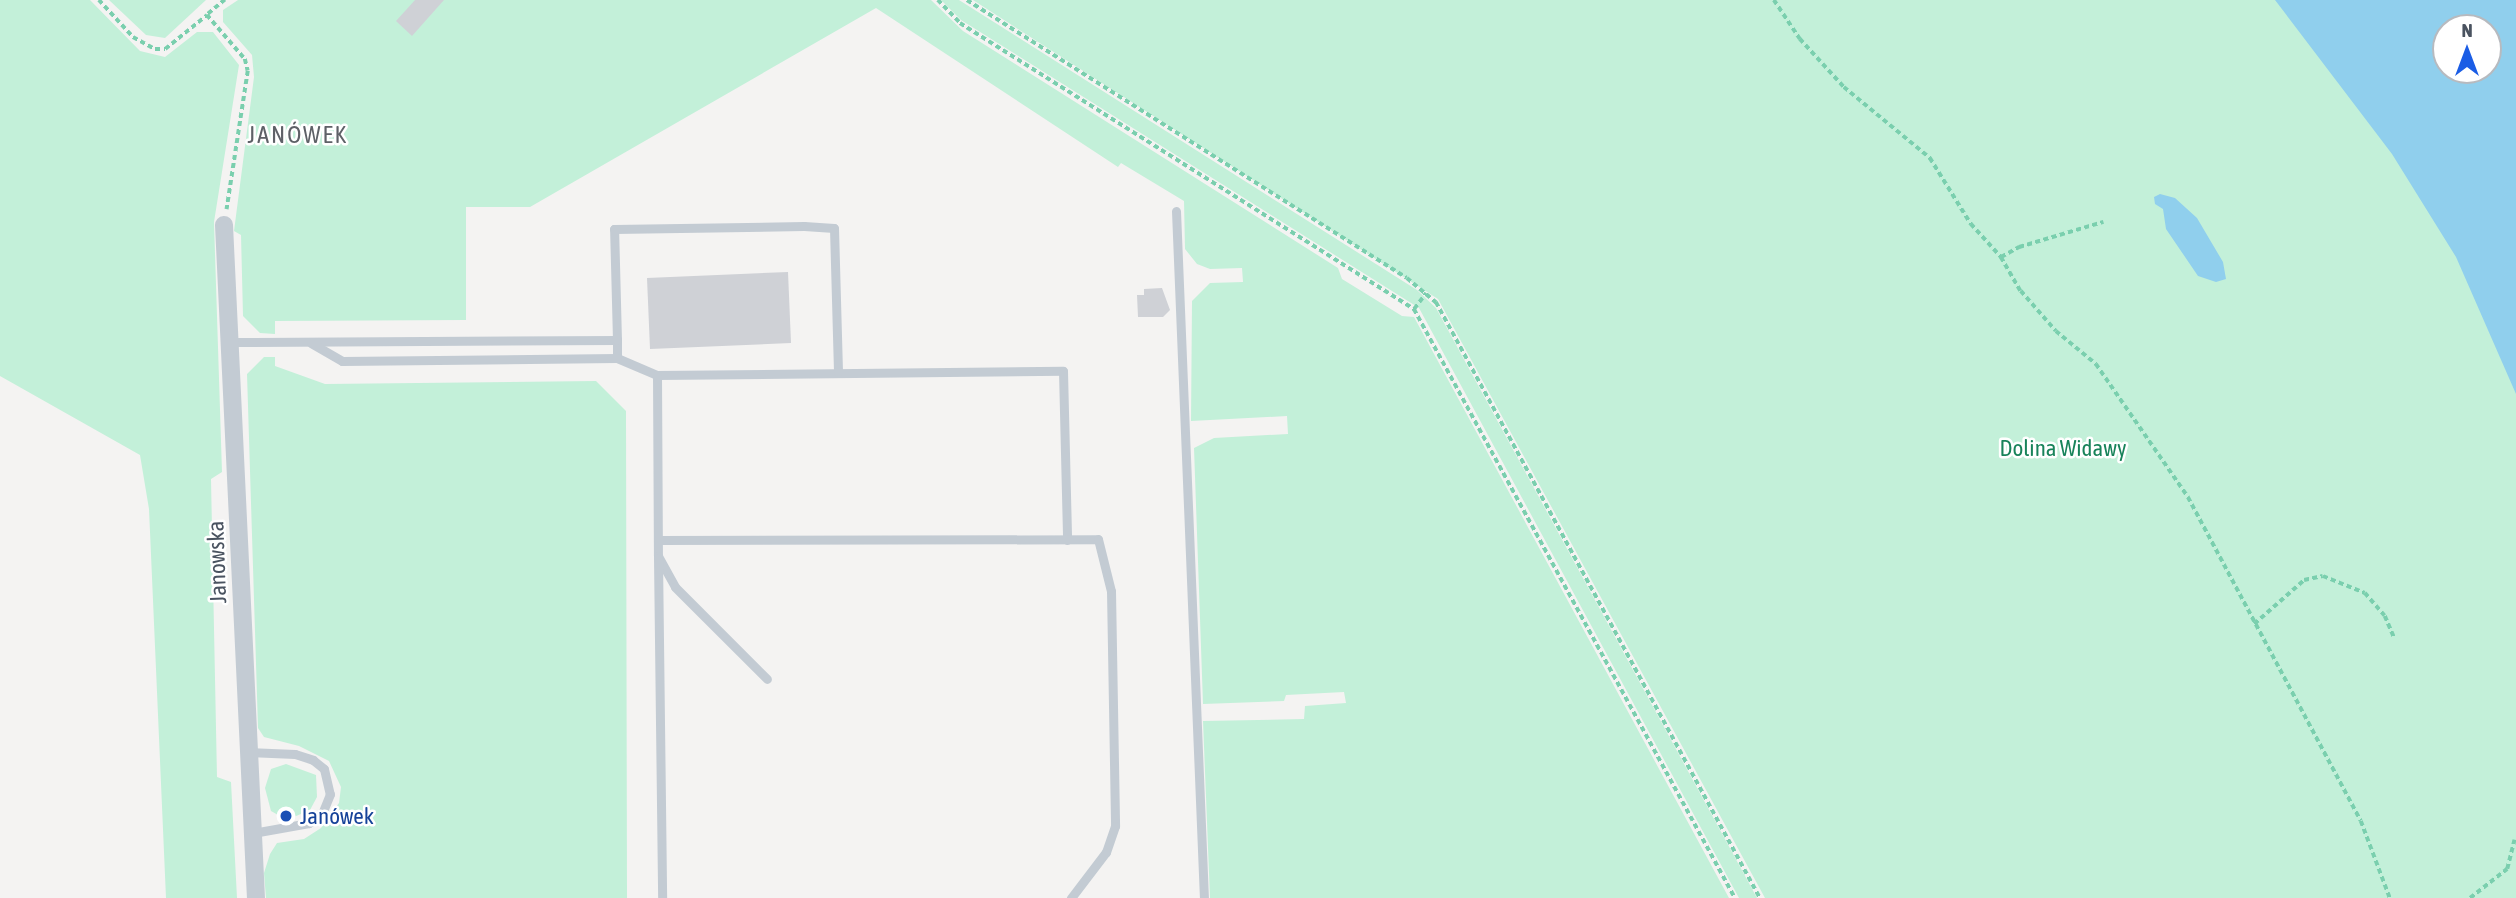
<!DOCTYPE html>
<html>
<head>
<meta charset="utf-8">
<style>
	body { margin:0 }
	#map { position:relative; width:2516px; height:898px; overflow:hidden; background:#f4f3f2; font-family:"Asap Condensed",sans-serif }
	div>[style] { position:absolute }
	[style*='--x'] { left:calc(var(--x)*1px); top:calc(var(--y)*1px); width:calc(var(--w)*1px); rotate:calc(var(--a)*1deg) }
	.green>* { inset:0; background:#c3f0d9 }
	.water>* { inset:0; background:#90cfed }
	.building>* { inset:0; background:#cfd1d6 }
	.path>* { height:3.5px; margin-top:-1.75px; transform-origin:0; background:repeating-linear-gradient(90deg,#7acfae 0 5px,transparent 0 8.5px) }
	.service>* { height:9px; margin:-4.5px; padding:0 4.5px; transform-origin:4.5px; border-radius:4.5px; background:#c3cbd3 }
	.minor>* { height:18px; margin:-9px; padding:0 9px; transform-origin:9px; border-radius:9px; background:#c3cbd3 }
	.dots>* { width:19px; height:19px; translate:-50% -50%; box-sizing:border-box; border:4px solid #fff; border-radius:50% }
	span { translate:-50% -50%; white-space:nowrap; text-align:center; line-height:1.15; -webkit-text-stroke:5px #fff; paint-order:stroke }
	.park-label { font-size:23px; color:#18835a }
	.street-label { font-size:23px; color:#4a5360 }
	.transit-label { font-size:23px; color:#164399 }
	.left { translate:0 -50%; text-align:left }
	.neighbourhood-label { font-size:24px; color:#5e6167; letter-spacing:2px }
	.north { position:absolute; left:2432px; top:14px; width:70px; height:70px; box-sizing:border-box; background:#fff; border:2px solid #b7babf; border-radius:50%; rotate:0deg; font-size:19px; font-weight:700; line-height:28px; text-align:center; color:#4a5360 }
	.north::after { content:''; display:block; margin:auto; width:24px; height:32px; background:#1b5de5; clip-path:polygon(50% 0,100% 100%,50% 72%,0 100%) }
</style>
</head>
<body>
<div id="map">
	<div class="green">
		<i style="clip-path:polygon(0 0,90px 0,140px 51px,165px 57px,197px 32px,213px 32px,239px 65px,214px 222px,222px 472px,211px 479px,217px 777px,231px 782px,237px 898px,166px 898px,149px 509px,140px 455px,0 376px)"></i>
		<i style="clip-path:polygon(109px 0,206px 0,165px 38px,146px 35px)"></i>
		<i style="clip-path:polygon(238px 0,931px 0,963px 31px,1338px 268px,1342px 279px,1402px 316px,1414px 317px,1729px 898px,1210px 898px,1203px 721px,1304px 719px,1305px 706px,1346px 703px,1344px 692px,1286px 695px,1284px 701px,1203px 704px,1194px 448px,1214px 438px,1288px 434px,1287px 416px,1191px 421px,1192px 301px,1210px 283px,1243px 282px,1242px 268px,1210px 269px,1197px 264px,1185px 249px,1184px 201px,1121px 163px,1118px 167px,876px 8px,530px 207px,466px 207px,466px 320px,275px 321px,275px 334px,260px 333px,243px 316px,241px 235px,234px 231px,254px 77px,252px 55px,223px 22px,223px 10px)"></i>
		<i style="clip-path:polygon(941px 0,959px 0,1417px 290px,1436px 308px,1757px 898px,1739px 898px,1419px 308px,961px 20px)"></i>
		<i style="clip-path:polygon(evenodd,973px 0,2516px 0,2516px 898px,1765px 898px,1438px 299px,973px 0,2446px 28px,2488px 28px,2488px 70px,2446px 70px,2446px 28px)"></i>
		<i style="clip-path:polygon(264px 357px,275px 357px,275px 366px,325px 384px,596px 381px,626px 411px,627px 898px,266px 898px,264px 873px,270px 854px,277px 843px,304px 839px,321px 828px,339px 803px,341px 787px,329px 761px,299px 746px,264px 737px,258px 728px,247px 374px)"></i>
		<i style="clip-path:polygon(286px 764px,316px 775px,317px 797px,310px 810px,287px 820px,271px 811px,265px 788px,271px 769px)"></i>
	</div>
	<div class="water">
		<i style="clip-path:polygon(evenodd,2275px 0,2516px 0,2516px 394px,2456px 257px,2392px 154px,2275px 0,2446px 28px,2488px 28px,2488px 70px,2446px 70px,2446px 28px)"></i>
		<i style="clip-path:polygon(2160px 194px,2175px 198px,2197px 218px,2223px 262px,2226px 279px,2216px 282px,2198px 276px,2166px 229px,2163px 209px,2155px 204px,2154px 197px)"></i>
	</div>
	<div class="building">
		<i style="clip-path:polygon(415px 0,444px 0,412px 36px,396px 21px)"></i>
		<i style="clip-path:polygon(788px 272px,791px 343px,650px 349px,647px 278px)"></i>
		<i style="clip-path:polygon(1162px 288px,1170px 310px,1163px 317px,1138px 317px,1137px 295px,1144px 295px,1144px 289px)"></i>
	</div>
	<div class="path">
		<i style="--x:99;--y:0;--w:50;--a:47.4"></i>
		<i style="--x:133;--y:37;--w:25;--a:29"></i>
		<i style="--x:155;--y:49;--w:10;--a:0"></i>
		<i style="--x:165;--y:49;--w:54;--a:-39"></i>
		<i style="--x:225;--y:0;--w:23;--a:140"></i>
		<i style="--x:207;--y:15;--w:58;--a:49.2"></i>
		<i style="--x:245;--y:59;--w:12;--a:76"></i>
		<i style="--x:248;--y:71;--w:140;--a:98.7"></i>
		<i style="--x:938;--y:0;--w:32;--a:46"></i>
		<i style="--x:960;--y:23;--w:537;--a:32.21"></i>
		<i style="--x:1414;--y:309;--w:671;--a:61.41"></i>
		<i style="--x:967;--y:0;--w:520;--a:32.29"></i>
		<i style="--x:1407;--y:278;--w:38;--a:40"></i>
		<i style="--x:1436;--y:302;--w:678;--a:61.47"></i>
		<i style="--x:1774;--y:0;--w:47;--a:56.3"></i>
		<i style="--x:1800;--y:39;--w:65;--a:47.5"></i>
		<i style="--x:1844;--y:87;--w:112;--a:39.5"></i>
		<i style="--x:1930;--y:158;--w:78;--a:58.2"></i>
		<i style="--x:1971;--y:224;--w:45;--a:47.7"></i>
		<i style="--x:2001;--y:257;--w:39;--a:60"></i>
		<i style="--x:2021;--y:291;--w:53;--a:48.8"></i>
		<i style="--x:2056;--y:331;--w:52;--a:39.5"></i>
		<i style="--x:2096;--y:364;--w:162;--a:55.3"></i>
		<i style="--x:2188;--y:497;--w:367;--a:61.9"></i>
		<i style="--x:2361;--y:821;--w:82;--a:69.4"></i>
		<i style="--x:2001;--y:257;--w:21;--a:-29"></i>
		<i style="--x:2019;--y:247;--w:88;--a:-16.6"></i>
		<i style="--x:1414;--y:309;--w:20;--a:-53"></i>
		<i style="--x:2254;--y:624;--w:67;--a:-41.3"></i>
		<i style="--x:2304;--y:580;--w:19;--a:-12"></i>
		<i style="--x:2323;--y:576;--w:45;--a:22"></i>
		<i style="--x:2365;--y:593;--w:30;--a:49"></i>
		<i style="--x:2385;--y:616;--w:23;--a:67"></i>
		<i style="--x:2470;--y:898;--w:47;--a:-38.1"></i>
		<i style="--x:2507;--y:869;--w:30;--a:-76"></i>
	</div>
	<div class="service">
		<i style="--x:1176;--y:211;--w:688;--a:87.67"></i>
		<i style="--x:617;--y:340;--w:18;--a:90"></i>
		<i style="--x:617;--y:358;--w:43;--a:23"></i>
		<i style="--x:657;--y:375;--w:406;--a:-0.6"></i>
		<i style="--x:1063;--y:371;--w:169;--a:88.6"></i>
		<i style="--x:232;--y:342;--w:385;--a:-0.3"></i>
		<i style="--x:617;--y:340;--w:111;--a:-91.5"></i>
		<i style="--x:614;--y:229;--w:190;--a:-0.9"></i>
		<i style="--x:804;--y:226;--w:30;--a:4"></i>
		<i style="--x:834;--y:228;--w:144;--a:88.4"></i>
		<i style="--x:311;--y:343;--w:36;--a:30"></i>
		<i style="--x:342;--y:361;--w:275;--a:-0.6"></i>
		<i style="--x:657;--y:375;--w:181;--a:89.7"></i>
		<i style="--x:658;--y:556;--w:35;--a:61"></i>
		<i style="--x:675;--y:587;--w:130;--a:45"></i>
		<i style="--x:658;--y:540;--w:440;--a:-0.1"></i>
		<i style="--x:1098;--y:539;--w:54;--a:76"></i>
		<i style="--x:1111;--y:591;--w:235;--a:89"></i>
		<i style="--x:1115;--y:826;--w:28;--a:109"></i>
		<i style="--x:1106;--y:852;--w:58;--a:127.3"></i>
		<i style="--x:658;--y:558;--w:340;--a:89.3"></i>
		<i style="--x:250;--y:752;--w:45;--a:2.5"></i>
		<i style="--x:295;--y:754;--w:19;--a:18"></i>
		<i style="--x:313;--y:760;--w:14;--a:39"></i>
		<i style="--x:324;--y:769;--w:26;--a:77"></i>
		<i style="--x:330;--y:794;--w:22;--a:112"></i>
		<i style="--x:322;--y:814;--w:16;--a:145"></i>
		<i style="--x:309;--y:823;--w:57;--a:169.9"></i>
	</div>
	<div class="minor">
		<i style="--x:224;--y:225;--w:674;--a:87.28"></i>
	</div>
	<div class="dots">
		<i style="left:286px;top:816px;background:#1a4fb4"></i>
	</div>
	<div class="park-label">
		<span style="left:2063px;top:448px">Dolina Widawy</span>
	</div>
	<div class="street-label">
		<span style="left:217px;top:562px;rotate:-92deg">Janowska</span>
	</div>
	<div class="transit-label">
		<span class="left" style="left:300px;top:816px">Janówek</span>
	</div>
	<div class="neighbourhood-label">
		<span style="left:298px;top:135px">JANÓWEK</span>
	</div>
	<div class="north">N</div>
</div>
</body>
</html>
